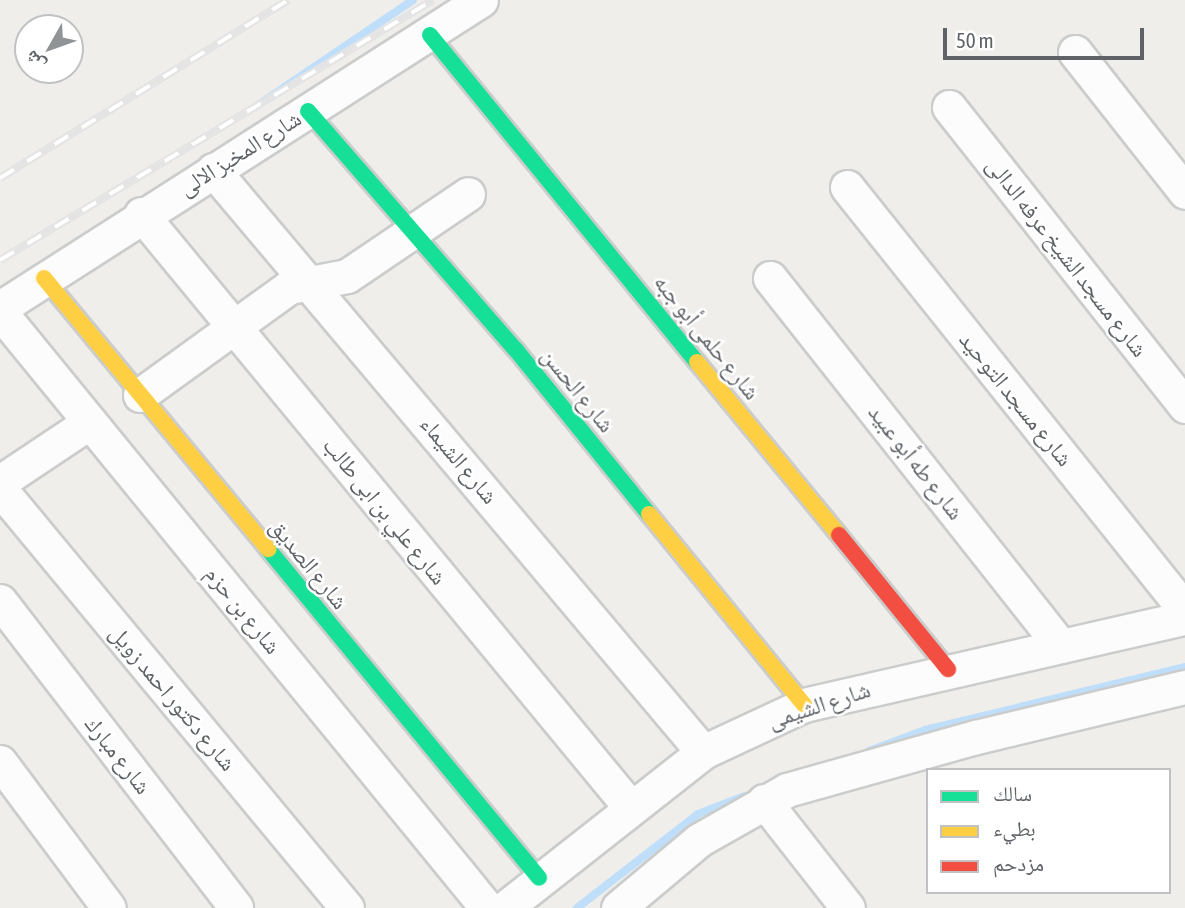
<!DOCTYPE html>
<html>
<head>
<meta charset="utf-8">
<style>
	body { margin:0 }
	#map { position:relative; width:1185px; height:908px; overflow:hidden; background:#efeeea; font-family:"Asap Condensed","Noto Naskh Arabic",sans-serif }
	div>[style] { position:absolute }
	[style*='--x'] { left:calc(var(--x)*1px); top:calc(var(--y)*1px); width:calc(var(--w)*1px); rotate:calc(var(--a)*1deg) }
	.stream>* { height:8px; margin:-4px; padding:0 4px; transform-origin:4px; border-radius:4px; background:#bfdef9 }
	.roads { filter:drop-shadow(2px 0 #cbcccc) drop-shadow(-2px 0 #cbcccc) drop-shadow(0 2px #cbcccc) drop-shadow(0 -2px #cbcccc) }
	.street>* { height:33px; margin:-16.5px; padding:0 16.5px; transform-origin:16.5px; border-radius:16.5px; background:#fdfcfc }
	.fast>* { height:16px; margin:-8px; padding:0 8px; transform-origin:8px; border-radius:8px; background:#16e098 }
	.slow>* { height:16px; margin:-8px; padding:0 8px; transform-origin:8px; border-radius:8px; background:#ffcf43 }
	.jam>* { height:16px; margin:-8px; padding:0 8px; transform-origin:8px; border-radius:8px; background:#f24e42 }
	.rail>* { height:8px; margin-top:-4px; transform-origin:0; background:repeating-linear-gradient(90deg,#fff 0 16px,#e4e4e4 0 32px); box-sizing:border-box; border-block:2px solid #e4e4e4 }
	span { translate:-50% -50%; white-space:nowrap; text-align:center; line-height:1.15; -webkit-text-stroke:5px #fff; paint-order:stroke }
	.street-label { font-size:23px; color:#5f6368 }
	.legend { position:absolute; left:926px; top:768px; width:245px; height:126px; box-sizing:border-box; background:#fff; border:2px solid #bfc1c3; margin:0; padding:9px 12px; list-style:none; font-size:21px; color:#5f6368 }
	.legend li { display:flex; align-items:center; gap:14px; height:35px }
	.legend b { width:35px; border:2px solid #bfc1c3 }
	.north { position:absolute; left:14px; top:14px; width:70px; height:70px; box-sizing:border-box; background:#fff; border:2px solid #bfc1c3; border-radius:50%; rotate:230deg; font-size:19px; font-weight:700; line-height:28px; text-align:center; color:#5f6368 }
	.north::after { content:''; display:block; margin:auto; width:24px; height:32px; background:#919496; clip-path:polygon(50% 0,100% 100%,50% 72%,0 100%) }
	.scale { position:absolute; left:943px; top:28px; width:201px; height:32px; box-sizing:border-box; border:4px solid #5f6368; border-top:0; padding-left:9px; font-size:21px; line-height:24px; white-space:nowrap; color:#5f6368; -webkit-text-stroke:5px #fff; paint-order:stroke }
</style>
</head>
<body>
<div id="map">
	<div class="stream">
		<i style="--x:258;--y:105;--w:187;--a:-34.1"></i>
		<i style="--x:869;--y:751;--w:60;--a:-20.6"></i>
		<i style="--x:925;--y:730;--w:268;--a:-13.6"></i>
		<i style="--x:577;--y:908;--w:153;--a:-37.8"></i>
		<i style="--x:698;--y:814;--w:50;--a:-21"></i>
	</div>
	<div class="roads">
		<div class="street">
			<i style="--x:1075;--y:52;--w:178;--a:51.8"></i>
			<i style="--x:949;--y:107;--w:381;--a:51.7"></i>
			<i style="--x:213;--y:170;--w:761;--a:49.91"></i>
			<i style="--x:847;--y:187;--w:541;--a:51.37"></i>
			<i style="--x:141;--y:214;--w:769;--a:50.49"></i>
			<i style="--x:770;--y:278;--w:469;--a:51.7"></i>
			<i style="--x:0;--y:308;--w:571;--a:-32.63"></i>
			<i style="--x:0;--y:312;--w:770;--a:50.75"></i>
			<i style="--x:140;--y:395;--w:184;--a:-35.9"></i>
			<i style="--x:289;--y:287;--w:59;--a:-10.7"></i>
			<i style="--x:347;--y:276;--w:146;--a:-34.1"></i>
			<i style="--x:0;--y:482;--w:108;--a:-33.7"></i>
			<i style="--x:0;--y:489;--w:544;--a:50.37"></i>
			<i style="--x:0;--y:601;--w:387;--a:52.4"></i>
			<i style="--x:0;--y:762;--w:182;--a:53.3"></i>
			<i style="--x:764;--y:801;--w:136;--a:51.9"></i>
			<i style="--x:505;--y:908;--w:252;--a:-38.2"></i>
			<i style="--x:703;--y:752;--w:111;--a:-25"></i>
			<i style="--x:804;--y:705;--w:391;--a:-12.9"></i>
			<i style="--x:618;--y:908;--w:106;--a:-40"></i>
			<i style="--x:699;--y:840;--w:101;--a:-29.6"></i>
			<i style="--x:787;--y:790;--w:196;--a:-15.7"></i>
			<i style="--x:976;--y:737;--w:215;--a:-13.5"></i>
		</div>
		<div class="fast">
			<i style="--x:430;--y:35;--w:422;--a:50.8"></i>
			<i style="--x:308;--y:111;--w:317;--a:49"></i>
			<i style="--x:516;--y:350;--w:211;--a:51"></i>
			<i style="--x:268;--y:549;--w:426;--a:50.5"></i>
		</div>
		<div class="slow">
			<i style="--x:44;--y:278;--w:352;--a:50.4"></i>
			<i style="--x:697;--y:362;--w:224;--a:50.6"></i>
			<i style="--x:649;--y:514;--w:246;--a:50.9"></i>
		</div>
		<div class="jam">
			<i style="--x:839;--y:535;--w:173;--a:50.9"></i>
		</div>
	</div>
	<div class="rail">
		<i style="--x:0;--y:178;--w:339;--a:-31.7"></i>
		<i style="--x:0;--y:260;--w:505;--a:-30.98"></i>
	</div>
	<div class="street-label">
		<span style="left:240px;top:153px;rotate:-32deg">شارع المخبز الالى</span>
		<span style="left:1067px;top:257px;rotate:52deg">شارع مسجد الشيخ عرفه الدالى</span>
		<span style="left:707px;top:337px;rotate:51deg">شارع حلمى أبو جبه</span>
		<span style="left:578px;top:390px;rotate:51deg">شارع الحسن</span>
		<span style="left:1016px;top:399px;rotate:51deg">شارع مسجد التوحيد</span>
		<span style="left:459px;top:460px;rotate:50deg">شارع الشيماء</span>
		<span style="left:916px;top:462px;rotate:52deg">شارع طه أبو عبيد</span>
		<span style="left:385px;top:511px;rotate:51deg">شارع علي بن ابى طالب</span>
		<span style="left:309px;top:564px;rotate:51deg">شارع الصديق</span>
		<span style="left:243px;top:610px;rotate:51deg">شارع بن حزم</span>
		<span style="left:173px;top:698px;rotate:50deg">شارع دكتور احمد زويل</span>
		<span style="left:819px;top:705px;rotate:-18deg">شارع الشيمى</span>
		<span style="left:118px;top:755px;rotate:52deg">شارع مبارك</span>
	</div>
	<ul class="legend">
	<li><b style="height:9px;background:#16e098"></b>سالك</li>
	<li><b style="height:9px;background:#ffcf43"></b>بطيء</li>
	<li><b style="height:9px;background:#f24e42"></b>مزدحم</li>
	</ul>
	<div class="north">ش</div>
	<div class="scale">50 m</div>
</div>
</body>
</html>
